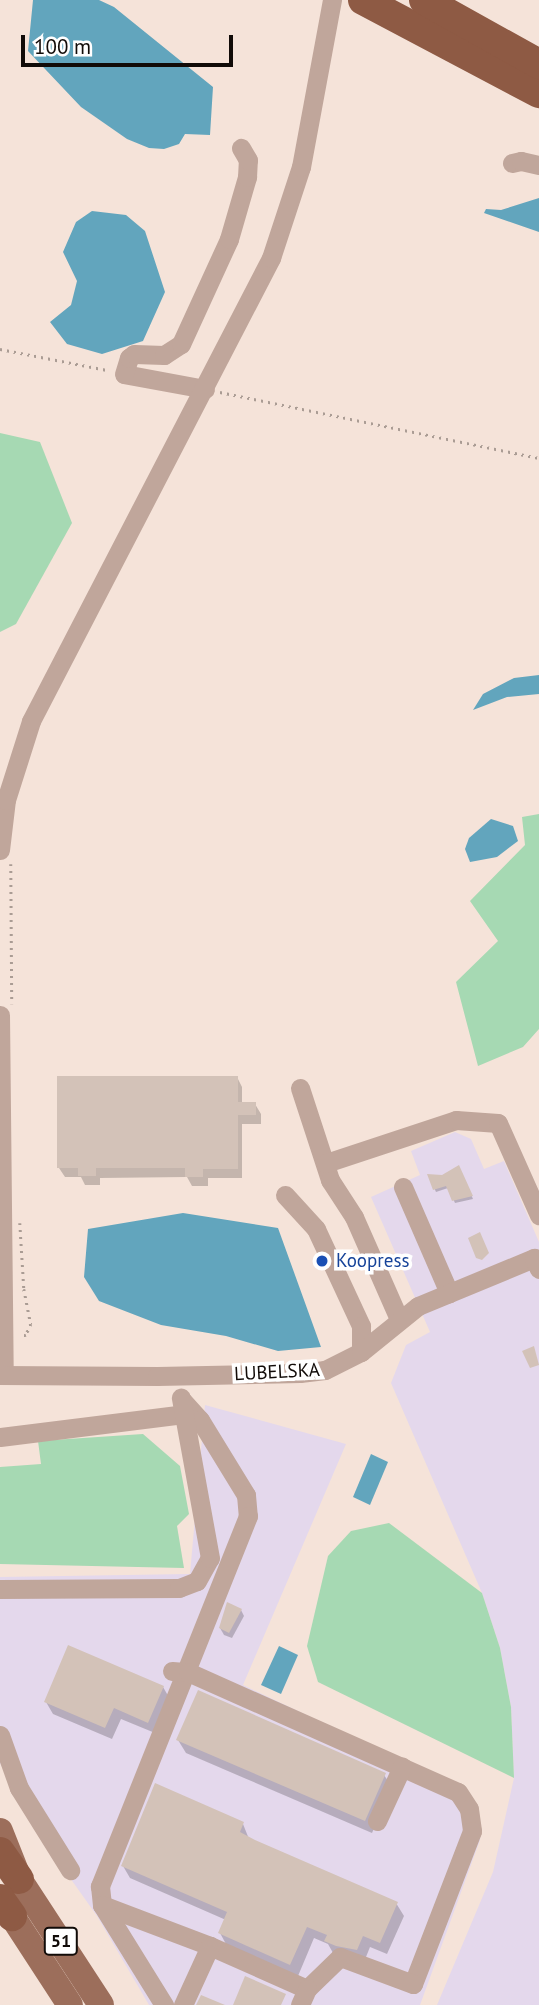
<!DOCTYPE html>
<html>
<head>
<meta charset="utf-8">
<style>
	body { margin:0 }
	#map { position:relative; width:539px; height:2005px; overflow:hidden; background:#f5e3d9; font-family:"PT Sans",sans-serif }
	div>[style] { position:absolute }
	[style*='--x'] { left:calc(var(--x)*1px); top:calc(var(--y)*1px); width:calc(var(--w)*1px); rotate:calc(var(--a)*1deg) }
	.industrial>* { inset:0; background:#e4d8ec }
	.green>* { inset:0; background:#a6d9b3 }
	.water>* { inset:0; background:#62a5bd }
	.shadow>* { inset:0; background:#0003 }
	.building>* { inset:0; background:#d3c2b8 }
	.path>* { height:2.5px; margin-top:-1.25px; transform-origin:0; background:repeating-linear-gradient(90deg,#aa9c94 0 2px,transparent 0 7px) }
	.minor>* { height:19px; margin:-9.5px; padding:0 9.5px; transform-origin:9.5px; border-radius:9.5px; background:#c0a69b }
	.major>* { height:26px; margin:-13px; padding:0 13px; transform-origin:13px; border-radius:13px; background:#9c6e5b }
	.highway>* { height:30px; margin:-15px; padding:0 15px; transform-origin:15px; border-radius:15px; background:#8e5a44 }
	.dots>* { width:19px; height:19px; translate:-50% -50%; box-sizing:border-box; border:4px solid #fff; border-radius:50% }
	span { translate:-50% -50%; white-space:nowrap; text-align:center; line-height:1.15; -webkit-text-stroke:7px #fff; paint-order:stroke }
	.shield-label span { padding:2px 5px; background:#fff; border:2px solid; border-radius:5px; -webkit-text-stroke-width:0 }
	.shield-label { font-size:18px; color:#110b08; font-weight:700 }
	.transit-label { font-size:19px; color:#164399 }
	.left { translate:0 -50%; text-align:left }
	.street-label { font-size:19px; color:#110b08 }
	.scale { position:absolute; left:21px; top:35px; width:212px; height:32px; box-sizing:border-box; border:4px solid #110b08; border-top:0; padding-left:9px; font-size:21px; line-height:24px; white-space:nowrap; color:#110b08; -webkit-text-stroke:5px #fff; paint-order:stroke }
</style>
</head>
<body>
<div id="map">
	<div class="industrial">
		<i style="clip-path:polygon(455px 1132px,471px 1139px,484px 1169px,504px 1161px,539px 1242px,539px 2005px,437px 2005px,493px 1872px,514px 1778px,511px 1707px,500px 1648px,482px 1593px,391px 1383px,406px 1345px,430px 1332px,371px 1197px,420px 1175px,411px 1151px)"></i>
		<i style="clip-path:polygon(205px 1405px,346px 1444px,243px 1685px,463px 1789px,481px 1830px,480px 1840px,420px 2005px,149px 2005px,97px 1916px,34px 1827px,0 1763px,0 1577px,190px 1574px)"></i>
	</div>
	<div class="green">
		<i style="clip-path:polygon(0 433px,40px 442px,72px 523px,16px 624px,0 632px)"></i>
		<i style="clip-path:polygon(539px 814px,539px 1029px,523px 1047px,478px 1066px,456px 982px,498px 941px,470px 901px,525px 845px,522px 817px)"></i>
		<i style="clip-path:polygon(143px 1434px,180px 1466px,189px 1514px,177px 1526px,184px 1568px,0 1564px,0 1467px,41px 1464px,38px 1441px)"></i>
		<i style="clip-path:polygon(389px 1523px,482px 1593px,500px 1648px,511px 1707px,514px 1778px,318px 1682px,307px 1646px,328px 1556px,351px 1531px)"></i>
	</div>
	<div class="water">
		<i style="clip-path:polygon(33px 0,99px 0,114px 7px,213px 87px,210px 135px,185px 134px,179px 144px,164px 149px,149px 148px,127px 139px,81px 107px,28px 51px)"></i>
		<i style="clip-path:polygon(539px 198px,539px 232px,484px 213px,486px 209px,501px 210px)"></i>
		<i style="clip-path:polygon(92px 211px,126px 215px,145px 231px,165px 292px,143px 341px,102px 354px,67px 344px,50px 322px,71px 305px,77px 281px,63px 252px,76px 222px)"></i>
		<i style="clip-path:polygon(539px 675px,539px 694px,507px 697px,473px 710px,483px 694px,514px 678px)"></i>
		<i style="clip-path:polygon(491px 819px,513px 826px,518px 841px,497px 857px,470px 862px,465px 849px,469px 838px)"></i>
		<i style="clip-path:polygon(183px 1213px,278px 1228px,321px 1347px,278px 1351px,226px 1336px,161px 1325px,99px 1301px,84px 1277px,88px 1229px)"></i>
		<i style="clip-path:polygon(371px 1454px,388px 1462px,370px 1505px,353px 1497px)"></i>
		<i style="clip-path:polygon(279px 1646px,298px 1655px,281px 1694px,261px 1685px)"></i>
	</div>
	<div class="shadow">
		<i style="clip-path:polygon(237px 1077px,242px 1087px,242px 1104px,255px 1104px,261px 1114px,261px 1124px,242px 1124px,242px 1178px,208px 1178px,208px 1186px,192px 1186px,187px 1177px,100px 1178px,100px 1185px,85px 1185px,81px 1177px,65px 1177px,59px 1168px)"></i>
		<i style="clip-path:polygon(459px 1167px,473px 1199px,455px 1203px,448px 1188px,436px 1192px,429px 1176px,442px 1177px)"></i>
		<i style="clip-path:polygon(241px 1610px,244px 1616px,232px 1638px,224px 1635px,220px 1628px)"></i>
		<i style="clip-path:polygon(163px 1687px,170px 1699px,155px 1733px,121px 1719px,112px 1739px,53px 1714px,46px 1702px)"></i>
		<i style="clip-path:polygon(178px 1740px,384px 1775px,392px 1787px,372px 1833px,186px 1753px)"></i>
		<i style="clip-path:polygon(243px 1824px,249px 1839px,396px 1903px,404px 1916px,387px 1954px,370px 1947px,364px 1962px,333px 1953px,328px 1944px,314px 1938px,298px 1976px,227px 1946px,220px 1933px,226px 1920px,130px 1878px,123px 1866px)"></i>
	</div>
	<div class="building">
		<i style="clip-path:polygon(57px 1076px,238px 1076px,238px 1102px,256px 1102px,256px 1115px,238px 1115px,238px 1169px,203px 1169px,203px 1177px,185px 1177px,185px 1168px,96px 1168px,96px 1176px,78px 1176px,78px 1168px,57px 1168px)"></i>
		<i style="clip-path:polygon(459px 1165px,473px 1196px,452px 1201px,446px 1186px,433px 1190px,427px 1174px,442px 1175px)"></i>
		<i style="clip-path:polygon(480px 1232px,489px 1253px,482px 1260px,476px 1258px,468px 1238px)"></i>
		<i style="clip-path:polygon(534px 1346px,539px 1365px,530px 1368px,522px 1351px)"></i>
		<i style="clip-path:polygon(227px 1602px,242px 1609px,229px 1633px,219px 1628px)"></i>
		<i style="clip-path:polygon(68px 1645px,164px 1686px,148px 1723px,114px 1708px,105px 1728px,44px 1702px)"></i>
		<i style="clip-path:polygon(198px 1690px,386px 1773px,365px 1821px,176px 1740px)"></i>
		<i style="clip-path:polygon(155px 1783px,244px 1822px,240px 1832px,255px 1840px,398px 1902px,380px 1943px,363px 1936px,357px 1950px,336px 1946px,324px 1941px,327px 1935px,307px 1927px,290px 1965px,218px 1933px,227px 1912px,121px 1866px)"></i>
		<i style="clip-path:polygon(245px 1976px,286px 1994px,281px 2005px,233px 2005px)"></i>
		<i style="clip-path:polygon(201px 1995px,225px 2005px,196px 2005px)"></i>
	</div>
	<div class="path">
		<i style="--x:0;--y:349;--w:109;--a:11.1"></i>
		<i style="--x:220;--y:392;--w:326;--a:11.7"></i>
		<i style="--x:11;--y:864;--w:140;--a:89.6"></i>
		<i style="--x:20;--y:1223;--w:66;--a:86.5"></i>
		<i style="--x:24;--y:1289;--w:36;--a:79"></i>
		<i style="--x:31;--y:1324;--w:12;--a:114"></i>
		<i style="--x:26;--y:1335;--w:5;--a:158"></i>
	</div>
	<div class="minor">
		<i style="--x:512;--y:163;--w:9;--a:-13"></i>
		<i style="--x:521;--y:161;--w:18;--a:13"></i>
		<i style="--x:205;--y:389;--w:82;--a:-169.5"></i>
		<i style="--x:124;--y:374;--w:17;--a:-73"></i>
		<i style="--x:129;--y:358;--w:6;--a:-39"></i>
		<i style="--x:134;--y:354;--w:30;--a:2"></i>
		<i style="--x:164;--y:355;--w:20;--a:-33"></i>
		<i style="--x:181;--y:344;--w:115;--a:-65.4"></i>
		<i style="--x:229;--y:239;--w:65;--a:-73.8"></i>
		<i style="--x:247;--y:177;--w:17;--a:-87"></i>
		<i style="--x:248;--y:160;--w:14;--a:-120"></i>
		<i style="--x:0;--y:850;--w:50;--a:-83.2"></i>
		<i style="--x:6;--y:800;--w:83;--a:-72.4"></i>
		<i style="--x:31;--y:721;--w:522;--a:-62.6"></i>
		<i style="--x:271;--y:258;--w:96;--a:-71.8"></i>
		<i style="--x:301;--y:167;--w:170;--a:-79.5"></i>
		<i style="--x:0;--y:1015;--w:360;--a:89.4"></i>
		<i style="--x:300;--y:1088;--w:97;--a:71.9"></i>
		<i style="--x:330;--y:1180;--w:44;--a:57"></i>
		<i style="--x:354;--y:1217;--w:111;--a:66.2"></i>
		<i style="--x:326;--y:1163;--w:137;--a:-18.3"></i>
		<i style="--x:456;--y:1120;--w:42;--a:4.1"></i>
		<i style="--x:498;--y:1123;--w:101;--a:66"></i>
		<i style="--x:403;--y:1187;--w:116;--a:66.5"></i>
		<i style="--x:285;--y:1195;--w:46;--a:47.6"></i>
		<i style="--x:316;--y:1229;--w:107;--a:65.1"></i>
		<i style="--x:361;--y:1326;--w:26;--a:90"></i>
		<i style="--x:0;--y:1375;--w:157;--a:0.4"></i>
		<i style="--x:157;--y:1376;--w:143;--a:-1.2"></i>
		<i style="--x:300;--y:1373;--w:25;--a:-7"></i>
		<i style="--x:325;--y:1370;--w:40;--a:-26.6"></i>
		<i style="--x:361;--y:1352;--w:73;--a:-38.9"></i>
		<i style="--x:418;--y:1306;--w:126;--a:-22.5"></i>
		<i style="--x:534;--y:1258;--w:12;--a:66"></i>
		<i style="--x:182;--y:1400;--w:27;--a:48"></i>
		<i style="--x:200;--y:1420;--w:88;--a:58.5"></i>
		<i style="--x:246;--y:1495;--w:21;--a:85"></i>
		<i style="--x:248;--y:1516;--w:399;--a:111.8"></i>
		<i style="--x:100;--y:1886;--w:19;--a:84"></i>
		<i style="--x:102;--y:1905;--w:116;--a:20.8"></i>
		<i style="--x:210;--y:1946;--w:106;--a:23.9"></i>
		<i style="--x:0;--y:1437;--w:185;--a:-7.1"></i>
		<i style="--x:0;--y:1589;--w:179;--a:-0.3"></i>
		<i style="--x:179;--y:1588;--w:19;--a:-21"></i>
		<i style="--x:197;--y:1581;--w:26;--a:-61"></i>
		<i style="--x:210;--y:1558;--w:163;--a:-100.3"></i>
		<i style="--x:172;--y:1671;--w:16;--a:4"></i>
		<i style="--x:188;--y:1672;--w:295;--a:24"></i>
		<i style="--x:458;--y:1792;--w:20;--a:57"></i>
		<i style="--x:469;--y:1809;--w:22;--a:82"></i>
		<i style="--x:472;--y:1831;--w:164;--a:111.1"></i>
		<i style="--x:413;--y:1984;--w:78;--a:-159.7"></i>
		<i style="--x:340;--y:1957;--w:46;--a:135.9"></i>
		<i style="--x:307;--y:1989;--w:17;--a:114"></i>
		<i style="--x:0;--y:1735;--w:56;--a:70.3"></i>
		<i style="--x:19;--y:1788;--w:97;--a:58.1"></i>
		<i style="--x:377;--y:1821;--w:60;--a:-65.2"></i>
		<i style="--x:102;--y:1905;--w:118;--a:58.2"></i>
		<i style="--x:183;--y:2005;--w:65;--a:-65.4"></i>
	</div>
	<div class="major">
		<i style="--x:0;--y:1831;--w:52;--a:68.4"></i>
		<i style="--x:19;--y:1879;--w:150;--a:56.9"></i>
		<i style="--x:0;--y:1904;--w:17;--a:45"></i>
		<i style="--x:12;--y:1916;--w:106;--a:56.9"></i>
	</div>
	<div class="highway">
		<i style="--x:363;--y:0;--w:199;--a:27.9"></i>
		<i style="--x:424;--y:0;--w:132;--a:29.1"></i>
		<i style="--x:0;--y:1852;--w:33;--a:55"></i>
		<i style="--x:0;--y:1899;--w:21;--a:55"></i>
	</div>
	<div class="dots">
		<i style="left:322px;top:1261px;background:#1a4fb4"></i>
	</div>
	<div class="shield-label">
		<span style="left:61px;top:1941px">51</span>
	</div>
	<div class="transit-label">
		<span class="left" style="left:336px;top:1261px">Koopress</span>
	</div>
	<div class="street-label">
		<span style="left:277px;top:1372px;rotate:-3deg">LUBELSKA</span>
	</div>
	<div class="scale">100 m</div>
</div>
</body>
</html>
